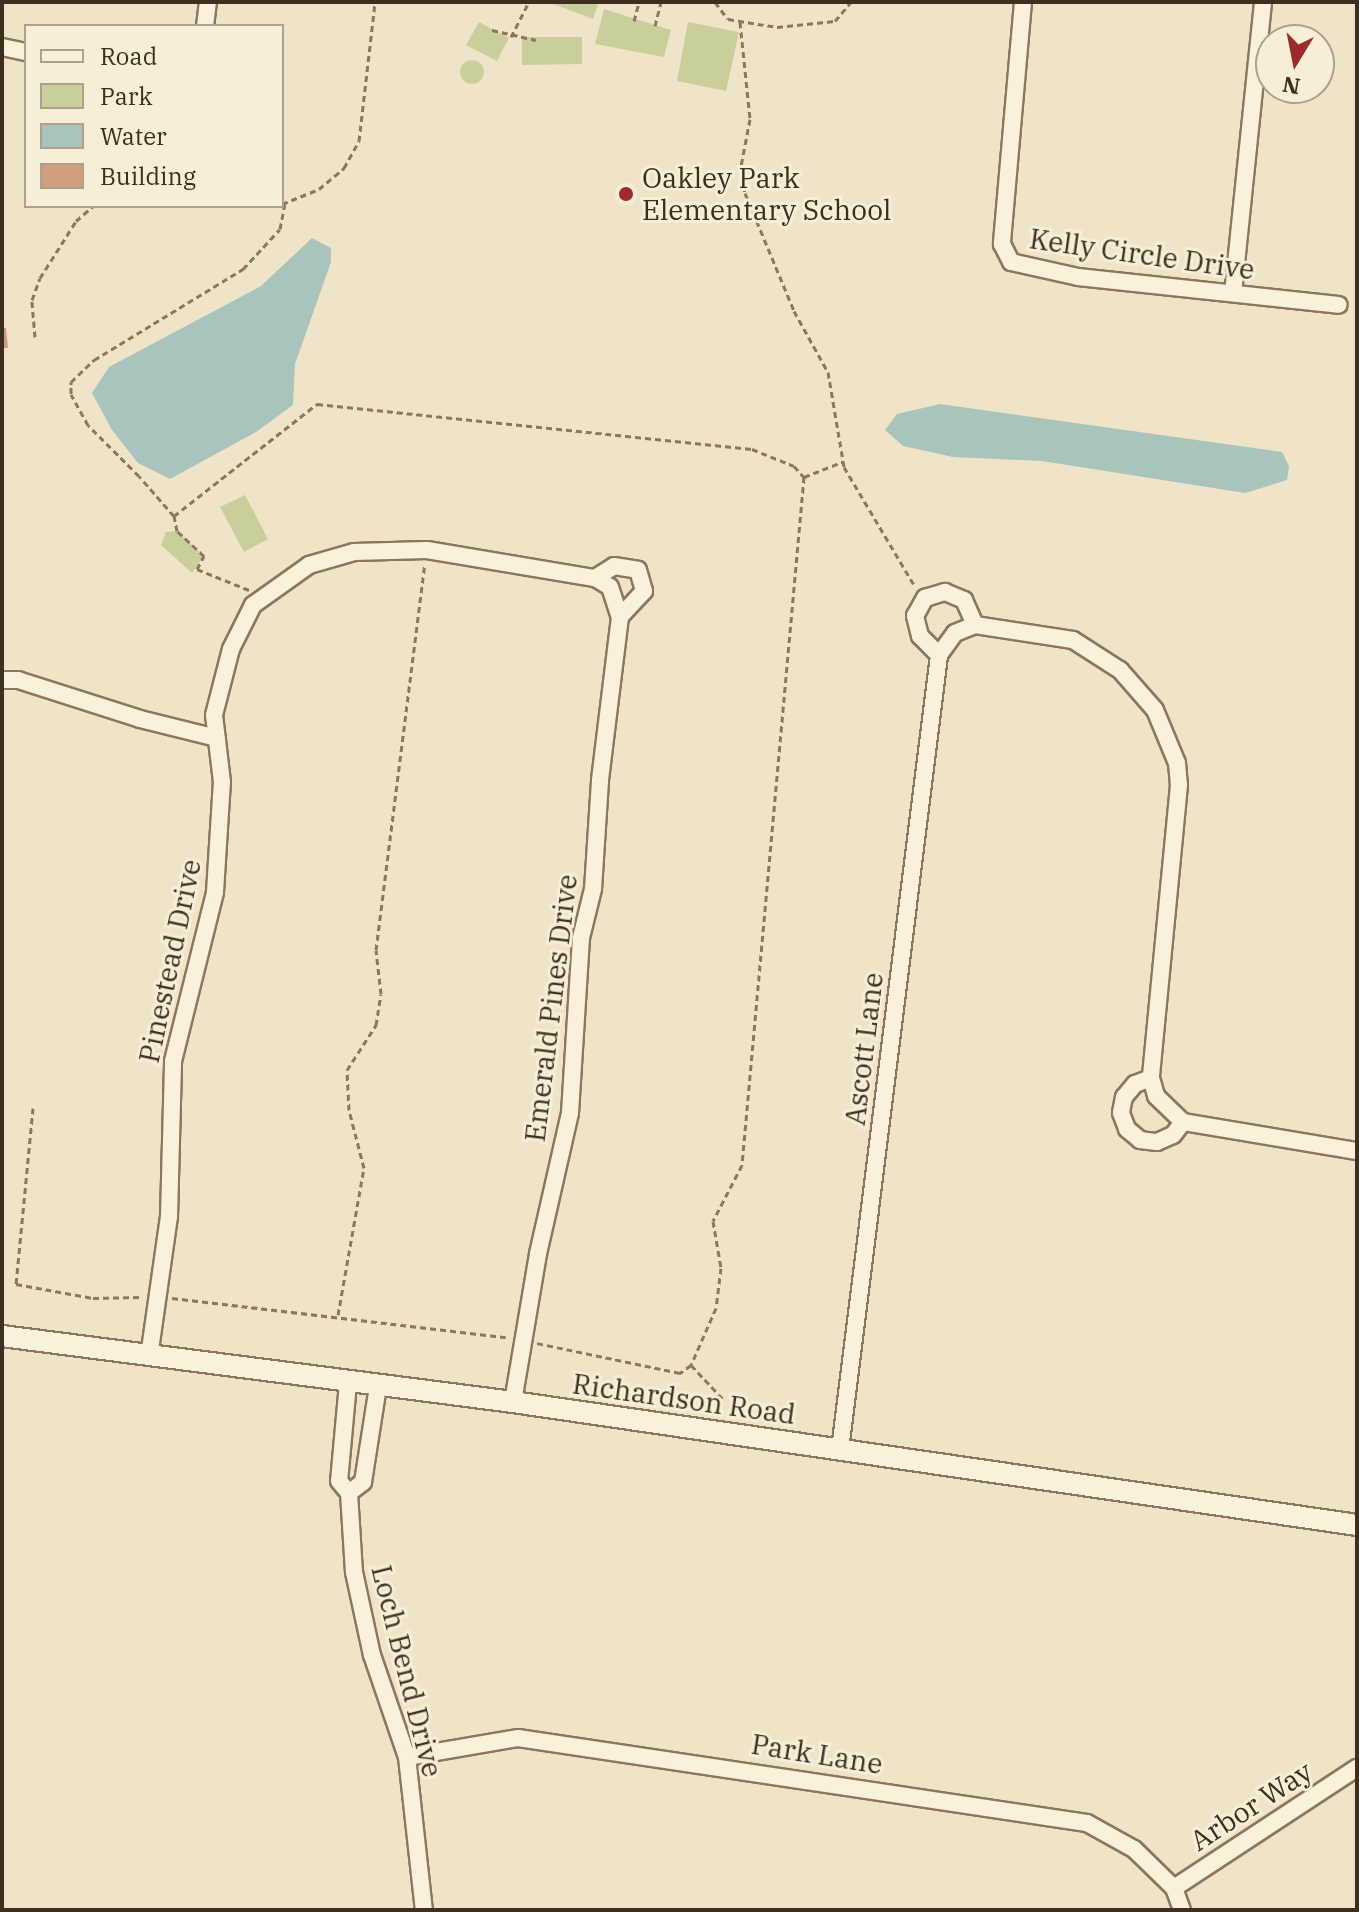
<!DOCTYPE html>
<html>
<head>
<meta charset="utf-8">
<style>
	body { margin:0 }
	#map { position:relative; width:1359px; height:1912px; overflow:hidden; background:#f0e4c8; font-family:"IBM Plex Serif",serif }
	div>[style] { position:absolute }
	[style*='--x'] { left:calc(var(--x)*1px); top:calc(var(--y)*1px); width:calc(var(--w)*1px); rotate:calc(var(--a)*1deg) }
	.green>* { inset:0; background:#c9cf9b }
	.round { border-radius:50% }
	.water>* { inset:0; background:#a9c4bc }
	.building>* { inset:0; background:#cf9f7d }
	.path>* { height:3px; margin-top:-1.5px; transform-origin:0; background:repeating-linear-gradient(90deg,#8d765c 0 6px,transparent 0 10px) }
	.roads { filter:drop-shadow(2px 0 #8d765c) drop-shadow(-2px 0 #8d765c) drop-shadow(0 2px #8d765c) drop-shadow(0 -2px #8d765c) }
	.minor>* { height:16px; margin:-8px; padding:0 8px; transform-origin:8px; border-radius:8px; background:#faf1dc }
	.tertiary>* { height:20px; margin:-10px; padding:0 10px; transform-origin:10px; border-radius:10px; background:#faf1dc }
	.dots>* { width:22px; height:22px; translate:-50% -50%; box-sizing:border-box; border:4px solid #f7eed8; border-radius:50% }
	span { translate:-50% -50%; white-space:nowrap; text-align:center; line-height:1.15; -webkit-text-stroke:6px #f7eed8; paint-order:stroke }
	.poi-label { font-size:28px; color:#3d2e20 }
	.left { translate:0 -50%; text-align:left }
	.street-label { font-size:28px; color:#3d2e20 }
	.frame { position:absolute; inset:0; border:4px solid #3d2e20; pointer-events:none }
	.legend { position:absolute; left:24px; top:24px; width:260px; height:184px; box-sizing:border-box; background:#f7eed8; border:2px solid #ada18e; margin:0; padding:10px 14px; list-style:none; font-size:24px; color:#3d2e20 }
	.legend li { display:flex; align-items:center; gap:16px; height:40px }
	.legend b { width:40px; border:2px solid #ada18e }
	.north { position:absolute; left:1255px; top:24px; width:80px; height:80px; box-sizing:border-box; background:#f7eed8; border:2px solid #ada18e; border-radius:50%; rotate:190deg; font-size:22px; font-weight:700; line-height:32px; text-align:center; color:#3d2e20 }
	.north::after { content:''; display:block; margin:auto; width:28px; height:36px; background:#9e2a2b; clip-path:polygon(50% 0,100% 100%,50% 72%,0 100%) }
</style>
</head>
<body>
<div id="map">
	<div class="green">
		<i style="clip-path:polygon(548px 2px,599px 2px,593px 19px)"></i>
		<i style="clip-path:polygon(604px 9px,671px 30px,664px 57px,595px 44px)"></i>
		<i style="clip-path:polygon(479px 22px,509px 38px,497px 61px,466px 45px)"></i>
		<i style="clip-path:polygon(688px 22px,739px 32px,726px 91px,677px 81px)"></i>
		<i style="clip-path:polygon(522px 37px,582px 37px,582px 64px,522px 65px)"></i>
		<i class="round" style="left:460px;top:60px;width:24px;height:24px"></i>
		<i style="clip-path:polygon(245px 495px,268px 539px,244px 552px,220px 507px)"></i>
		<i style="clip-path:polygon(177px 531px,204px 556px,192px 573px,161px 545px,166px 532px)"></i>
	</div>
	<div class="water">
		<i style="clip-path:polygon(312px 238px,331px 248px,331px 262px,295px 364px,293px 405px,256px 432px,170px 479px,138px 463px,112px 430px,92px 393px,109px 367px,261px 286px)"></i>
		<i style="clip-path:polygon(940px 404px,1282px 452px,1289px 466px,1287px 480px,1245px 493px,1042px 461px,953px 457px,903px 446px,885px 430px,897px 414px)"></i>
	</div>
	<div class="building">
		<i style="clip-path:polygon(2px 328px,6px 328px,8px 348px,2px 348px)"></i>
	</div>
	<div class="path">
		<i style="--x:715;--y:2;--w:21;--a:53"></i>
		<i style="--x:728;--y:19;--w:50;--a:9.3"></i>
		<i style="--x:777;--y:27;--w:58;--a:-5.9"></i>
		<i style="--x:835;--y:21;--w:25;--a:-50"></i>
		<i style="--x:634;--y:21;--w:20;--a:-75"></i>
		<i style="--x:740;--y:22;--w:98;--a:84.1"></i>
		<i style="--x:750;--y:119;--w:48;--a:100.8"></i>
		<i style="--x:741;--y:166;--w:27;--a:82"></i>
		<i style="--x:745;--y:193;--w:128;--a:67.4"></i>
		<i style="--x:794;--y:311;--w:70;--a:60.9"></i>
		<i style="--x:828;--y:372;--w:96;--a:80.4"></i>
		<i style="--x:844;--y:467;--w:137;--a:59.3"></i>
		<i style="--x:655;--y:26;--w:25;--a:-76"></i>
		<i style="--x:492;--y:30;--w:45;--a:12.8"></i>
		<i style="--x:511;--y:37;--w:39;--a:-63"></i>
		<i style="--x:282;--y:204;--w:40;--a:-22"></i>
		<i style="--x:319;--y:189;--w:33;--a:-40"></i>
		<i style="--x:344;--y:168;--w:31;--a:-61"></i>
		<i style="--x:359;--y:141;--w:140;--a:-83.4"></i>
		<i style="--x:260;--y:206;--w:12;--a:0"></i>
		<i style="--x:35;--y:337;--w:37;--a:-95"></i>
		<i style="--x:32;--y:300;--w:23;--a:-70"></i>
		<i style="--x:40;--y:278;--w:67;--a:-57.7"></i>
		<i style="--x:76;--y:221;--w:23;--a:-41"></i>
		<i style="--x:804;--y:477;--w:41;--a:-21.5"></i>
		<i style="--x:174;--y:516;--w:182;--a:-38.1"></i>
		<i style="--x:317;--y:404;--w:437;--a:5.9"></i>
		<i style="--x:752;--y:449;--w:45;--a:22"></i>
		<i style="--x:794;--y:466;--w:15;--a:48"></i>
		<i style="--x:804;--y:477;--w:691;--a:95.15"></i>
		<i style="--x:742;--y:1165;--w:63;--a:117.4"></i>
		<i style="--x:713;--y:1221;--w:48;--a:80.3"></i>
		<i style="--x:721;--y:1268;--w:40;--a:97.1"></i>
		<i style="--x:716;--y:1308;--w:62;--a:113.7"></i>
		<i style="--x:691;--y:1365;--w:14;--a:144"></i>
		<i style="--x:680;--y:1373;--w:146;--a:-168.2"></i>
		<i style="--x:249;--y:590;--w:56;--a:-158"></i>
		<i style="--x:197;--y:569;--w:15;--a:-62"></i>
		<i style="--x:204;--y:556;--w:37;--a:-137"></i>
		<i style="--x:177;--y:531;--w:15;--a:-101"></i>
		<i style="--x:174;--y:516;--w:53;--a:-131.2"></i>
		<i style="--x:139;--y:476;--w:72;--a:-135"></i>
		<i style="--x:88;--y:425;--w:35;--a:-119"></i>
		<i style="--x:71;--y:394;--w:12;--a:-90"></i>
		<i style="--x:71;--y:382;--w:32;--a:-44"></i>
		<i style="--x:94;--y:360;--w:175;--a:-31.4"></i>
		<i style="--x:243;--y:269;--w:54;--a:-47.2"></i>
		<i style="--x:280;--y:229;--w:25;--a:-79"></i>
		<i style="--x:33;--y:1108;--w:177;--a:95.5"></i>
		<i style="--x:16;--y:1284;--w:78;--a:10.3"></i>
		<i style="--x:93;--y:1298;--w:48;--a:-1.2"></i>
		<i style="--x:172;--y:1298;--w:336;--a:6.7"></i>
		<i style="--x:338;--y:1315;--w:149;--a:-80"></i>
		<i style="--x:364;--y:1168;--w:60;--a:-104.5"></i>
		<i style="--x:349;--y:1110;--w:40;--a:-92.9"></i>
		<i style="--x:347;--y:1070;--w:54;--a:-57.2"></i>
		<i style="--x:376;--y:1025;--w:31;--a:-81"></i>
		<i style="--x:381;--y:994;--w:44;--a:-96.5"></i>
		<i style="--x:376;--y:950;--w:389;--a:-82.8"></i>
		<i style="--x:691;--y:1365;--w:48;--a:46.7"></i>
	</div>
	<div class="roads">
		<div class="minor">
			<i style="--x:1023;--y:2;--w:243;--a:95"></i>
			<i style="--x:1002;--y:244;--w:20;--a:63"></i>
			<i style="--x:1011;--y:262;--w:69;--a:12.6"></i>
			<i style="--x:1078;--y:277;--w:262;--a:6.1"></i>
			<i style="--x:205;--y:26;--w:24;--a:-83"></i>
			<i style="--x:2;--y:47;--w:25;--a:12"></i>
			<i style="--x:1233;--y:293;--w:293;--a:-84.1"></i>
			<i style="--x:595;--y:578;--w:22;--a:-32"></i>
			<i style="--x:614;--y:566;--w:24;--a:9"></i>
			<i style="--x:638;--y:570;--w:22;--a:74"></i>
			<i style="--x:644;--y:591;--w:35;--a:133"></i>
			<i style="--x:939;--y:655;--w:27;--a:-135"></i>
			<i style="--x:920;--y:636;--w:21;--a:-104"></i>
			<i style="--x:915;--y:616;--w:21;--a:-61"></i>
			<i style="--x:925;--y:598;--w:21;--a:-17"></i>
			<i style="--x:945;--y:592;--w:21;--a:23"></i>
			<i style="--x:964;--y:600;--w:27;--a:66"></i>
			<i style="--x:2;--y:680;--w:16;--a:0"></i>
			<i style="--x:18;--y:680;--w:128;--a:17.7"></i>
			<i style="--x:140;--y:719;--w:79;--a:13.9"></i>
			<i style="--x:1151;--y:1078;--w:17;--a:159"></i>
			<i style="--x:1135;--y:1084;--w:17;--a:130"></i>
			<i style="--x:1124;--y:1097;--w:16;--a:101"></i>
			<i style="--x:1121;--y:1113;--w:17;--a:69"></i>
			<i style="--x:1127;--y:1129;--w:17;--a:40"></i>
			<i style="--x:1140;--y:1140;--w:17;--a:7"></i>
			<i style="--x:1157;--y:1142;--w:17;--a:-24"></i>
			<i style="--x:1173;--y:1135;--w:16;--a:-52"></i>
			<i style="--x:149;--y:1357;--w:141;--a:-81.9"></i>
			<i style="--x:169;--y:1217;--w:156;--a:-88.5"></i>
			<i style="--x:173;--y:1061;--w:174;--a:-76"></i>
			<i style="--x:215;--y:892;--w:110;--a:-86.4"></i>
			<i style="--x:222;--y:782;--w:67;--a:-96.8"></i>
			<i style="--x:214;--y:715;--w:68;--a:-75.6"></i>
			<i style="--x:231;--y:649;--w:49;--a:-63.4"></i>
			<i style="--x:253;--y:605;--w:69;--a:-35.5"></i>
			<i style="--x:309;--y:565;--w:47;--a:-16.1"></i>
			<i style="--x:354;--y:552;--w:73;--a:-1.6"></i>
			<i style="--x:427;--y:550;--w:170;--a:9.5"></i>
			<i style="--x:595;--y:578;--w:17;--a:31"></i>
			<i style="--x:610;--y:587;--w:32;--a:72"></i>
			<i style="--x:620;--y:617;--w:165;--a:97"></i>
			<i style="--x:600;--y:781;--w:108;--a:93.7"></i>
			<i style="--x:593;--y:889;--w:50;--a:103.8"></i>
			<i style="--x:581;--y:938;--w:175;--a:93.6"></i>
			<i style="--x:570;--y:1113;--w:145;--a:102.8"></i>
			<i style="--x:538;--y:1254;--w:150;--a:99.6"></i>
			<i style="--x:348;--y:1383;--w:98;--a:95.2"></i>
			<i style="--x:339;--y:1481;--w:16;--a:50"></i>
			<i style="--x:349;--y:1493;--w:79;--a:86.4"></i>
			<i style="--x:354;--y:1572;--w:85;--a:77.8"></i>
			<i style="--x:372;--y:1655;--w:108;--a:71.1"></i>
			<i style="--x:407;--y:1757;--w:154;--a:83.7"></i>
			<i style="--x:840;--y:1450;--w:801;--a:-82.9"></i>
			<i style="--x:939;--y:655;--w:27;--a:-54"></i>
			<i style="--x:955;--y:633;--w:22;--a:-22"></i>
			<i style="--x:975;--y:625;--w:99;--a:8.7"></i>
			<i style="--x:1073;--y:640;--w:56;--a:32.6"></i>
			<i style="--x:1120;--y:670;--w:53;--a:48.8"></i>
			<i style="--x:1155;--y:710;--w:57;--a:67.5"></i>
			<i style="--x:1177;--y:763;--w:22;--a:85"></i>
			<i style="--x:1179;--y:785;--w:294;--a:95.5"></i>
			<i style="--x:1151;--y:1078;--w:19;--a:74"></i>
			<i style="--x:1156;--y:1096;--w:37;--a:44"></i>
			<i style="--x:1183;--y:1122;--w:176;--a:9.5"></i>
			<i style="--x:349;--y:1493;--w:18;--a:-38"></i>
			<i style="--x:363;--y:1482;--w:97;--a:-81.1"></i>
			<i style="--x:407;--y:1757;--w:113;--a:-9.7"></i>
			<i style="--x:518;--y:1738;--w:575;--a:8.5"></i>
			<i style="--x:1087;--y:1823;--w:54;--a:29"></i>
			<i style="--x:1134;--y:1849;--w:56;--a:44.3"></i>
			<i style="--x:1174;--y:1888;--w:23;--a:70"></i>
			<i style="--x:1174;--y:1888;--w:219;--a:-33.3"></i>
		</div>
		<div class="tertiary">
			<i style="--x:2;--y:1336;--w:515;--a:7.36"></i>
			<i style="--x:513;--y:1402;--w:853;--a:8.29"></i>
		</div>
	</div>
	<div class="dots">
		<i style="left:626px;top:194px;background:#9e2a2b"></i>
	</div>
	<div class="poi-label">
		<span class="left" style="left:642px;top:194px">Oakley Park<br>Elementary School</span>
	</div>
	<div class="street-label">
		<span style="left:1142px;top:254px;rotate:8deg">Kelly Circle Drive</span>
		<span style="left:170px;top:961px;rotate:-78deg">Pinestead Drive</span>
		<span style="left:551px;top:1008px;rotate:-83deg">Emerald Pines Drive</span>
		<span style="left:864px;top:1049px;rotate:-83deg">Ascott Lane</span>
		<span style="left:684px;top:1399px;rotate:8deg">Richardson Road</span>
		<span style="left:407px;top:1671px;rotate:76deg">Loch Bend Drive</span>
		<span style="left:817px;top:1754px;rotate:9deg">Park Lane</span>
		<span style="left:1251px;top:1806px;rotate:-33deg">Arbor Way</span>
	</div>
	<div class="frame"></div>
	<ul class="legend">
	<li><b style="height:10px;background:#faf1dc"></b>Road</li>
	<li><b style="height:22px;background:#c9cf9b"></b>Park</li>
	<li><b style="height:22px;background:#a9c4bc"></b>Water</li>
	<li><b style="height:22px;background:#cf9f7d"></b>Building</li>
	</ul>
	<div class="north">N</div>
</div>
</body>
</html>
